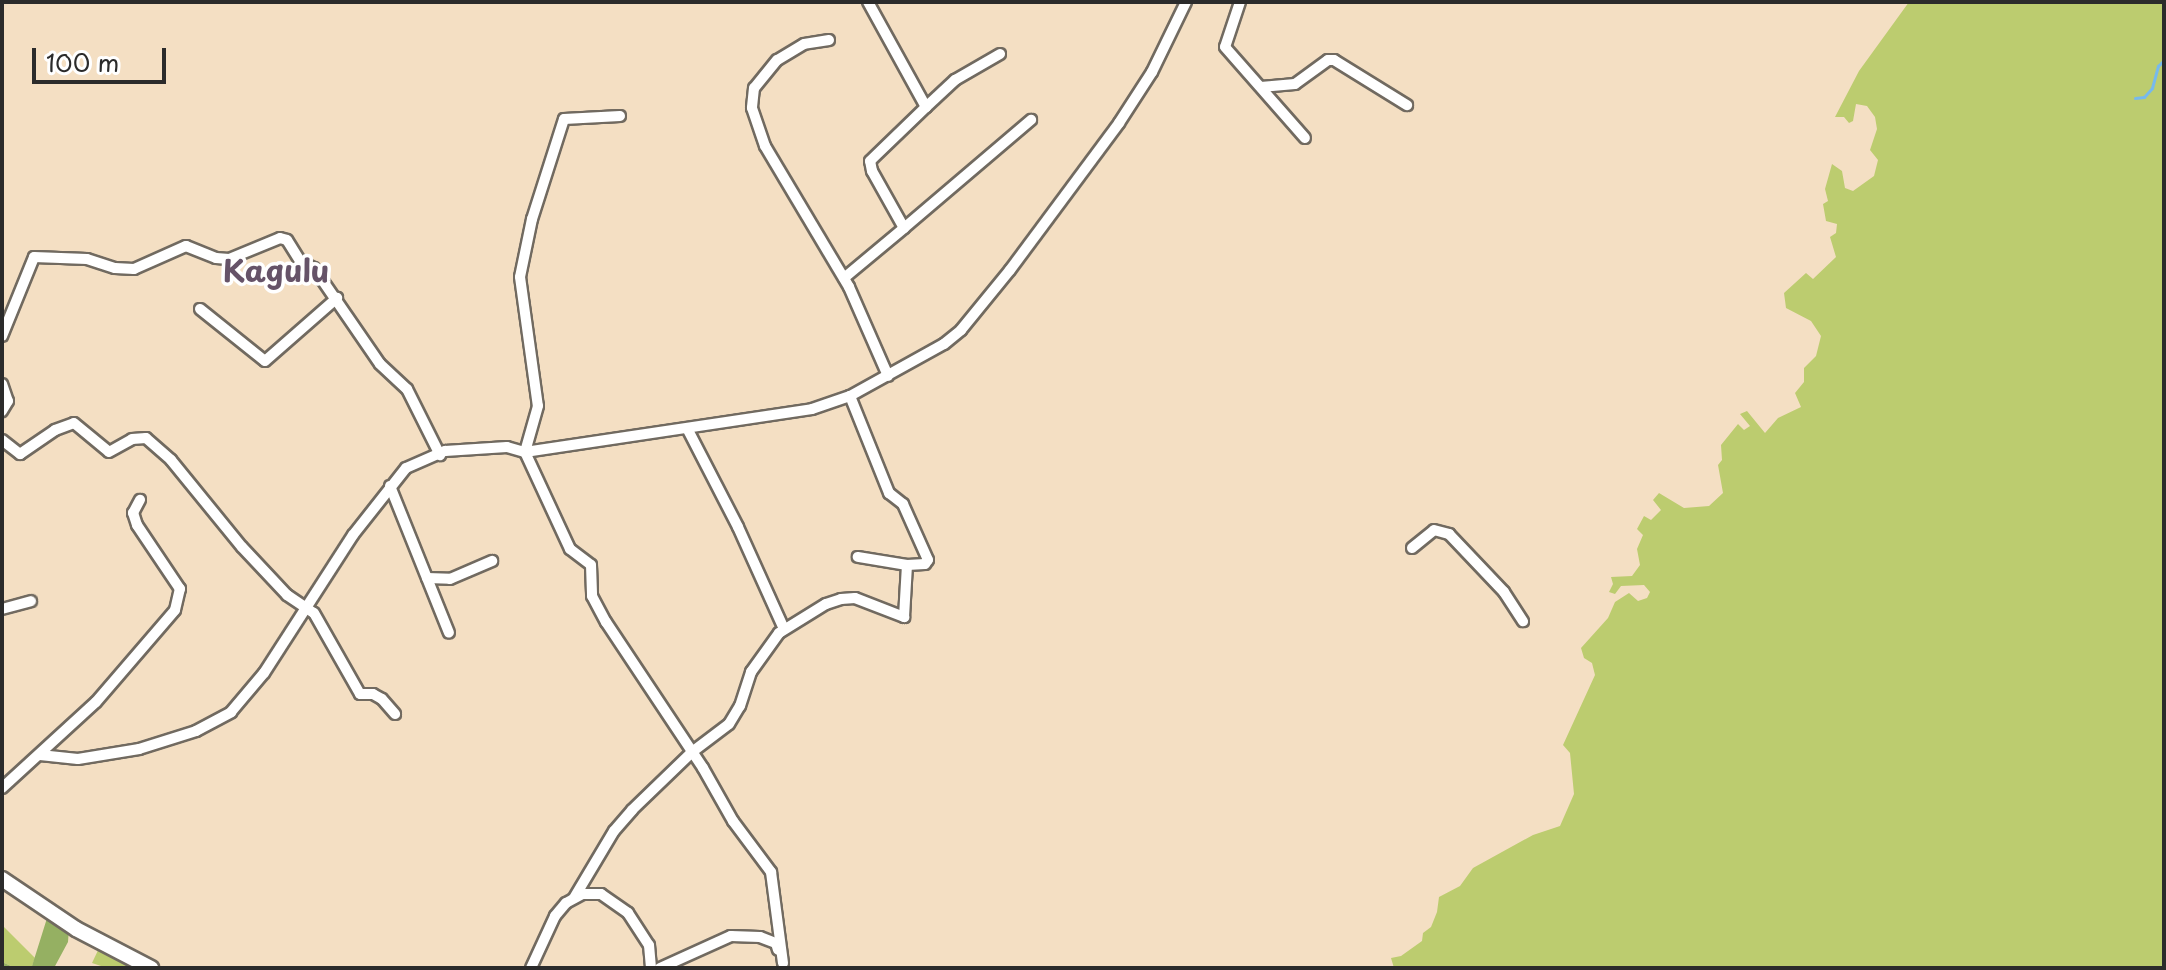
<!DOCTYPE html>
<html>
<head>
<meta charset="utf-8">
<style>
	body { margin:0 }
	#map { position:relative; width:2166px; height:970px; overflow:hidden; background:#f4dfc3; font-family:"Playpen Sans",sans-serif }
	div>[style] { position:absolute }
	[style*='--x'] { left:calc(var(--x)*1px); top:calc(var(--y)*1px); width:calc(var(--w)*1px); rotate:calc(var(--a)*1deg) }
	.green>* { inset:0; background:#bccc6f }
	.forest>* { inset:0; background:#95b062 }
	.stream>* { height:3px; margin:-1.5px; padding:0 1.5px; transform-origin:1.5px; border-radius:1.5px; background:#77b9ec }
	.roads { filter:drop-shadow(2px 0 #716a60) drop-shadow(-2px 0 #716a60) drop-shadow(0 2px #716a60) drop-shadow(0 -2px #716a60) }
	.street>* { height:10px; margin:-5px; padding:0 5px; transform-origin:5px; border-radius:5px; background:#fff }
	.secondary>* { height:14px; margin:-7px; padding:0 7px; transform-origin:7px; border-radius:7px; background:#fff }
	span { translate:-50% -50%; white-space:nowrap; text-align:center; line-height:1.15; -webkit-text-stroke:7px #fff; paint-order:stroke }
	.quarter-label { font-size:30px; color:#665368; font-weight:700 }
	.frame { position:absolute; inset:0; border:4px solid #2b2b2b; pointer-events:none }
	.scale { position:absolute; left:32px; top:48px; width:134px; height:36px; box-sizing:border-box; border:4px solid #2b2b2b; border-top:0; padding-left:10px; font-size:24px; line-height:28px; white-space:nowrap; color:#2b2b2b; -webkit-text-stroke:6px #fff; paint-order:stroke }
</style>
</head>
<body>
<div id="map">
	<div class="green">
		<i style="clip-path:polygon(1909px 2px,2164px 2px,2164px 968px,1394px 968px,1391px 958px,1401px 956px,1422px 941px,1423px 933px,1431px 927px,1437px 912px,1439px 897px,1460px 886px,1473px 868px,1533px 835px,1560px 826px,1574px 794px,1570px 753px,1563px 745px,1595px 675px,1592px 663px,1584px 658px,1581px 648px,1608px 618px,1615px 602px,1629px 593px,1638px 601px,1647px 598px,1650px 592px,1644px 585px,1621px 586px,1615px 594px,1609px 592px,1613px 584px,1611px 577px,1632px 576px,1640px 565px,1637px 549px,1643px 535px,1637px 529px,1644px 516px,1651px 520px,1661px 510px,1653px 500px,1659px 493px,1684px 508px,1709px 506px,1723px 493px,1718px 465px,1722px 460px,1721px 445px,1738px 424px,1744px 430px,1750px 426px,1740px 414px,1747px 411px,1765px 433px,1778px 418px,1801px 407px,1795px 393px,1804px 382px,1804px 368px,1816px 356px,1821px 336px,1811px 321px,1786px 308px,1784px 293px,1806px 273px,1813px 279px,1836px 257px,1830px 237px,1836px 233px,1837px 224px,1826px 221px,1823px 204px,1828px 201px,1825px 189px,1832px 164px,1842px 171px,1845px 188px,1853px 191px,1874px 176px,1878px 160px,1870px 150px,1877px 129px,1875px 117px,1867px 106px,1856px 104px,1853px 121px,1849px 123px,1844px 117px,1835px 117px,1859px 71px)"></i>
		<i style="clip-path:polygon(2px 925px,35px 958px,32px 966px,11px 966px,2px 962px)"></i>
		<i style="clip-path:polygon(101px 944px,145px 968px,107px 968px,92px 963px)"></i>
	</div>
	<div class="forest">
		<i style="clip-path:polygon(48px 915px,69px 929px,68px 942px,54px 968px,2px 968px,2px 962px,11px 966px,32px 966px)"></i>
	</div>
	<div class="stream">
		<i style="--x:2135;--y:98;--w:9;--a:-6"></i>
		<i style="--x:2144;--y:97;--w:12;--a:-48"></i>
		<i style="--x:2152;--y:88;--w:23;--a:-75"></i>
		<i style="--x:2158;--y:66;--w:8;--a:-45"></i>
	</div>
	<div class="roads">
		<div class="street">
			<i style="--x:1240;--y:2;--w:47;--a:108.4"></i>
			<i style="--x:1225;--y:47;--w:121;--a:48.7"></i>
			<i style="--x:829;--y:40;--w:25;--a:171"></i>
			<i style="--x:804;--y:44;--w:31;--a:149"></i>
			<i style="--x:777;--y:60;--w:36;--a:129"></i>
			<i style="--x:754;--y:88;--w:20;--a:96"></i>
			<i style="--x:752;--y:108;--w:40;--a:71.1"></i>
			<i style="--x:765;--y:146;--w:164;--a:59.2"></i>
			<i style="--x:849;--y:287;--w:97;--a:66.3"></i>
			<i style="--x:1261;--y:87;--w:34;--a:-5"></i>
			<i style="--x:1295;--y:84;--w:41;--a:-36"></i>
			<i style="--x:1328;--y:60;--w:6;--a:0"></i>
			<i style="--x:1334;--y:60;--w:86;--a:31.7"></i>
			<i style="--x:926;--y:107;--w:40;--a:-43"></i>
			<i style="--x:955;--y:80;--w:52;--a:-30"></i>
			<i style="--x:620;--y:116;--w:56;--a:176.9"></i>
			<i style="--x:564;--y:119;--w:105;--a:107.7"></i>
			<i style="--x:532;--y:219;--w:59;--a:101.7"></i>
			<i style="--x:520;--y:277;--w:130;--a:82.1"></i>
			<i style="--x:538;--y:406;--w:48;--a:105.8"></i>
			<i style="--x:525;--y:452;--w:107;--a:65.1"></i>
			<i style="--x:570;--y:549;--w:26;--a:37"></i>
			<i style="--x:591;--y:565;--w:31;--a:88"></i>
			<i style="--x:592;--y:596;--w:30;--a:62"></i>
			<i style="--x:606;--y:622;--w:175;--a:56.4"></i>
			<i style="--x:703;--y:768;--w:61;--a:60.5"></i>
			<i style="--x:733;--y:821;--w:64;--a:53.3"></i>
			<i style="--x:771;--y:872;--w:92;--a:82.5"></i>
			<i style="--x:904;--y:228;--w:167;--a:-40.4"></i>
			<i style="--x:844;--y:278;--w:78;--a:-39.8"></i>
			<i style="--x:904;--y:228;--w:65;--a:-119.3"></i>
			<i style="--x:872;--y:171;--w:10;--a:-101"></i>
			<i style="--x:870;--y:161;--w:78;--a:-44"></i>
			<i style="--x:926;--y:107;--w:120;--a:-118.9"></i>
			<i style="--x:200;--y:309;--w:83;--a:38.7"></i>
			<i style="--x:265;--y:361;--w:96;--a:-41.2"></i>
			<i style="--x:2;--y:336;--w:85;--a:-67.9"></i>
			<i style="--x:34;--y:257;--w:53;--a:2.2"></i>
			<i style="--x:87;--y:259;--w:29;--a:18"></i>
			<i style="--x:115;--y:268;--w:19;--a:3"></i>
			<i style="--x:134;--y:269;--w:57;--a:-23.9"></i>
			<i style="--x:186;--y:246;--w:32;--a:22"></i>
			<i style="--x:216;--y:258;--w:13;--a:4"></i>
			<i style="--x:229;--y:259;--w:55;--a:-22.4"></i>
			<i style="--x:280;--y:238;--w:7;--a:16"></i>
			<i style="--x:287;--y:240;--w:26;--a:58"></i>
			<i style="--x:301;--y:262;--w:14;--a:25"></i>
			<i style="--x:314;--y:268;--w:116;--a:55.5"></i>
			<i style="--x:380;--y:364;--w:37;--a:43"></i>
			<i style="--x:407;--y:389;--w:74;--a:63.4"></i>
			<i style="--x:2;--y:384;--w:18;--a:71"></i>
			<i style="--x:8;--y:401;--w:12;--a:121"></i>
			<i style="--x:850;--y:396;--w:105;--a:68.1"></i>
			<i style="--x:889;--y:493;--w:18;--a:38"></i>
			<i style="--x:903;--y:504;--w:61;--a:65.9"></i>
			<i style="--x:928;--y:560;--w:5;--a:127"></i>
			<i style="--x:925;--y:564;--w:18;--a:177"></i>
			<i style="--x:907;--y:565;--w:50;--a:-170.7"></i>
			<i style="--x:688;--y:430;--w:109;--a:62.7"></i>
			<i style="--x:738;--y:527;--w:112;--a:65.7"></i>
			<i style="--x:2;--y:440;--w:23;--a:38"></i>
			<i style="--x:20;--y:454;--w:42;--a:-34.4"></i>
			<i style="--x:55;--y:430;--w:20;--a:-20"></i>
			<i style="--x:74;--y:423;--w:45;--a:39.6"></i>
			<i style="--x:109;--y:452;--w:26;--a:-29"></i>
			<i style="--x:132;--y:439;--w:14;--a:-4"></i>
			<i style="--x:146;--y:438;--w:33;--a:41"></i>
			<i style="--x:171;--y:460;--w:112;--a:50.8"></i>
			<i style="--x:242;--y:547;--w:66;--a:46.8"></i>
			<i style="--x:287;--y:595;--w:32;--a:34"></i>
			<i style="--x:314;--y:613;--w:93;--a:60.4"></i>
			<i style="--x:360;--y:694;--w:13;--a:0"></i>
			<i style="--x:373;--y:694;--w:10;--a:29"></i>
			<i style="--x:382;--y:699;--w:20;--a:49"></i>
			<i style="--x:390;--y:486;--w:158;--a:68.1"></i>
			<i style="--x:1412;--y:548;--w:28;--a:-39"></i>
			<i style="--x:1434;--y:530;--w:16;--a:15"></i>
			<i style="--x:1449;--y:534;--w:80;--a:46.5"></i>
			<i style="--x:1504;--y:592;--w:35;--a:57"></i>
			<i style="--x:427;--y:578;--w:23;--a:2"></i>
			<i style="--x:450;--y:579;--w:46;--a:-23.2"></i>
			<i style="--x:2;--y:609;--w:30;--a:-15"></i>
			<i style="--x:40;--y:755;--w:38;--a:6"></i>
			<i style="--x:78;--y:759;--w:62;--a:-9.3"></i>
			<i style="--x:139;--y:749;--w:60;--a:-17.5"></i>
			<i style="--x:196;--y:731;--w:40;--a:-28"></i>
			<i style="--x:231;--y:712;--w:51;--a:-49.8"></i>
			<i style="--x:264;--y:673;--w:164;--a:-57.2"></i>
			<i style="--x:353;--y:535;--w:85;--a:-51.7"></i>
			<i style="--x:406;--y:468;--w:43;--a:-23.6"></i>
			<i style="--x:445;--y:451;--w:62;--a:-3.7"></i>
			<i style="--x:507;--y:447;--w:19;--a:16"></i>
			<i style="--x:525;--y:452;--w:290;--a:-8.5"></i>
			<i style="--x:812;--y:409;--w:40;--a:-18.9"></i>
			<i style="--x:850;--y:396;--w:107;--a:-29"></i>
			<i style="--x:944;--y:344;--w:22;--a:-39"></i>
			<i style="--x:961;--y:330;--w:77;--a:-50.8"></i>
			<i style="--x:1010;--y:270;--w:183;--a:-53.4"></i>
			<i style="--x:1119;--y:123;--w:61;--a:-57.1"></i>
			<i style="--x:1152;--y:72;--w:78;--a:-64.1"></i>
			<i style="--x:2;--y:788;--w:127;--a:-42.5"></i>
			<i style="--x:96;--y:702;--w:121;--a:-49.3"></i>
			<i style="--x:175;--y:610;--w:22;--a:-77"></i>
			<i style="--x:180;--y:589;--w:77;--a:-123.9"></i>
			<i style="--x:137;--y:525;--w:13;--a:-108"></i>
			<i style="--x:133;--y:513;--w:15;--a:-62"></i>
			<i style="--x:574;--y:898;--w:78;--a:-59.2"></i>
			<i style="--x:614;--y:831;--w:28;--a:-49"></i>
			<i style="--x:632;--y:810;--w:83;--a:-44"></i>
			<i style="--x:692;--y:752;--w:46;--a:-37.1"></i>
			<i style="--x:729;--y:724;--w:21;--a:-59"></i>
			<i style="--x:740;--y:706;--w:36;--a:-72"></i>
			<i style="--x:751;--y:672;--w:48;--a:-54.3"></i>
			<i style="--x:779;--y:633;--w:55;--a:-31.7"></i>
			<i style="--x:826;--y:604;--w:16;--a:-18"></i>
			<i style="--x:841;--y:599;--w:14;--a:-4"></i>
			<i style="--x:855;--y:598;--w:53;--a:21.2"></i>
			<i style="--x:904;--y:617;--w:52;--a:-86.7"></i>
			<i style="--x:531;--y:968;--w:57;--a:-65.2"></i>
			<i style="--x:555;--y:916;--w:17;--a:-50"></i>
			<i style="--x:566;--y:903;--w:18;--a:-29"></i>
			<i style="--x:582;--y:894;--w:19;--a:0"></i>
			<i style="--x:601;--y:894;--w:33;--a:35"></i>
			<i style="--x:628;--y:913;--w:38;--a:57"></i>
			<i style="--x:649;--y:945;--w:23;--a:85"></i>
			<i style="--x:660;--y:968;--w:78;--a:-24.3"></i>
			<i style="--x:731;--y:936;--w:29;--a:2"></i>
			<i style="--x:760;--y:937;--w:17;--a:21"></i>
			<i style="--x:776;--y:943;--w:7;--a:74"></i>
		</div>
		<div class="secondary">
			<i style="--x:2;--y:879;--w:89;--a:34"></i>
			<i style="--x:76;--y:929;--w:85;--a:27.5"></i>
		</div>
	</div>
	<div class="quarter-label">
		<span style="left:276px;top:270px">Kagulu</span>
	</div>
	<div class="frame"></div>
	<div class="scale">100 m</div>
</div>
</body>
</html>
